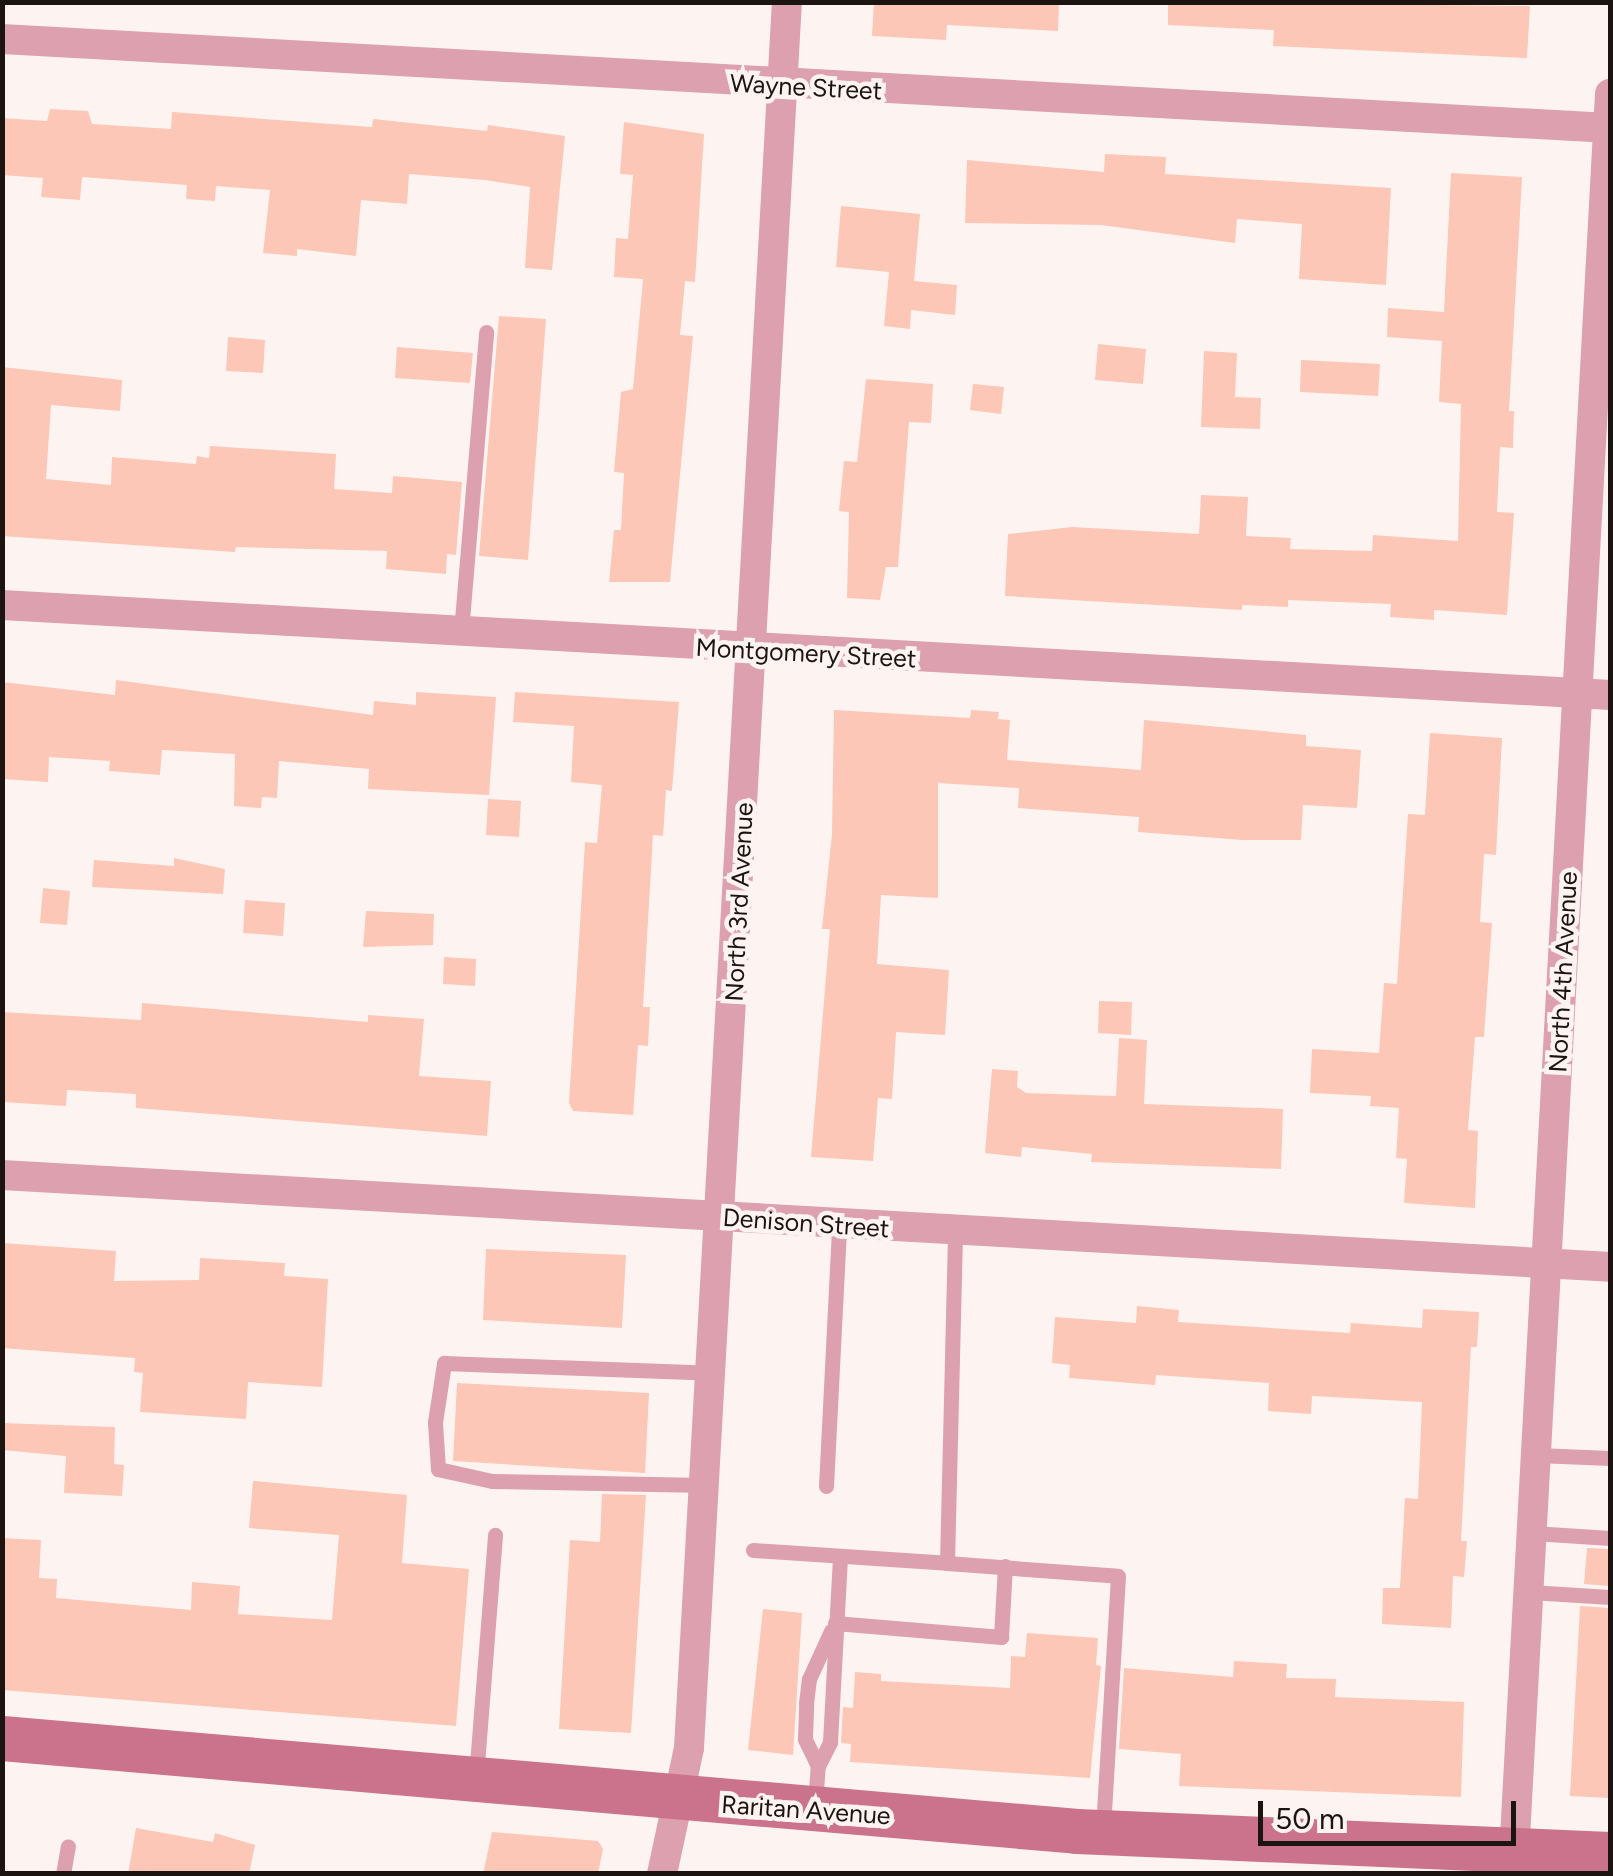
<!DOCTYPE html>
<html>
<head>
<meta charset="utf-8">
<style>
	body { margin:0 }
	#map { position:relative; width:1613px; height:1876px; overflow:hidden; background:#fdf4f1; font-family:Figtree,sans-serif }
	div>[style] { position:absolute }
	[style*='--x'] { left:calc(var(--x)*1px); top:calc(var(--y)*1px); width:calc(var(--w)*1px); rotate:calc(var(--a)*1deg) }
	.building>* { inset:0; background:#fcc7b7 }
	.service>* { height:15px; margin:-7.5px; padding:0 7.5px; transform-origin:7.5px; border-radius:7.5px; background:#dda0af }
	.minor>* { height:30px; margin:-15px; padding:0 15px; transform-origin:15px; border-radius:15px; background:#dda0af }
	.secondary>* { height:45px; margin:-22.5px; padding:0 22.5px; transform-origin:22.5px; border-radius:22.5px; background:#cb738d }
	span { translate:-50% -50%; white-space:nowrap; text-align:center; line-height:1.15; -webkit-text-stroke:9px #fdf4f1; paint-order:stroke }
	.street-label { font-size:25px; color:#1b1411 }
	.frame { position:absolute; inset:0; border:5px solid #1b1411; pointer-events:none }
	.scale { position:absolute; left:1258px; top:1801px; width:258px; height:45px; box-sizing:border-box; border:5px solid #1b1411; border-top:0; padding-left:12px; font-size:30px; line-height:35px; white-space:nowrap; color:#1b1411; -webkit-text-stroke:8px #fdf4f1; paint-order:stroke }
</style>
</head>
<body>
<div id="map">
	<div class="building">
		<i style="clip-path:polygon(874px 2px,1059px 2px,1058px 31px,947px 25px,946px 40px,872px 36px)"></i>
		<i style="clip-path:polygon(1168px 2px,1530px 6px,1527px 58px,1273px 46px,1274px 30px,1168px 25px)"></i>
		<i style="clip-path:polygon(50px 109px,88px 111px,92px 124px,171px 129px,172px 112px,372px 127px,373px 119px,487px 131px,488px 125px,565px 136px,552px 270px,525px 268px,530px 187px,485px 180px,409px 174px,407px 204px,361px 200px,356px 256px,297px 249px,297px 256px,263px 253px,270px 190px,216px 186px,215px 201px,186px 199px,187px 185px,82px 177px,80px 200px,41px 197px,43px 178px,2px 175px,2px 118px,47px 121px)"></i>
		<i style="clip-path:polygon(624px 122px,704px 134px,695px 282px,685px 281px,680px 335px,693px 336px,670px 582px,609px 582px,614px 530px,621px 530px,624px 473px,614px 472px,621px 392px,633px 389px,643px 279px,614px 277px,616px 238px,628px 239px,633px 175px,620px 174px)"></i>
		<i style="clip-path:polygon(1105px 154px,1166px 157px,1165px 174px,1391px 188px,1386px 285px,1299px 279px,1302px 224px,1237px 219px,1235px 243px,1101px 225px,965px 223px,967px 160px,1104px 172px)"></i>
		<i style="clip-path:polygon(1451px 173px,1522px 177px,1509px 411px,1514px 411px,1513px 448px,1500px 447px,1497px 512px,1514px 513px,1507px 615px,1434px 610px,1434px 620px,1390px 617px,1391px 604px,1288px 600px,1288px 607px,1242px 605px,1242px 610px,1005px 596px,1008px 534px,1072px 527px,1199px 534px,1201px 495px,1248px 497px,1246px 536px,1291px 538px,1290px 549px,1372px 551px,1373px 535px,1458px 541px,1461px 404px,1439px 402px,1442px 341px,1387px 337px,1388px 308px,1444px 312px)"></i>
		<i style="clip-path:polygon(841px 206px,920px 214px,914px 281px,957px 285px,955px 315px,911px 310px,910px 329px,884px 326px,889px 272px,836px 267px)"></i>
		<i style="clip-path:polygon(499px 316px,546px 319px,528px 560px,479px 556px)"></i>
		<i style="clip-path:polygon(228px 337px,265px 340px,263px 373px,226px 371px)"></i>
		<i style="clip-path:polygon(1098px 344px,1146px 349px,1143px 384px,1095px 380px)"></i>
		<i style="clip-path:polygon(397px 347px,473px 353px,470px 383px,395px 378px)"></i>
		<i style="clip-path:polygon(1204px 351px,1237px 353px,1235px 397px,1261px 398px,1260px 429px,1201px 427px)"></i>
		<i style="clip-path:polygon(1301px 360px,1380px 364px,1378px 396px,1300px 392px)"></i>
		<i style="clip-path:polygon(2px 367px,122px 380px,120px 411px,51px 405px,46px 479px,111px 485px,112px 457px,196px 464px,197px 456px,209px 458px,210px 446px,336px 454px,334px 489px,392px 493px,393px 476px,462px 482px,456px 555px,447px 554px,446px 574px,386px 569px,387px 551px,236px 547px,235px 552px,2px 536px)"></i>
		<i style="clip-path:polygon(866px 379px,933px 384px,931px 423px,909px 422px,898px 567px,886px 567px,880px 600px,847px 598px,849px 512px,839px 511px,844px 461px,857px 462px)"></i>
		<i style="clip-path:polygon(973px 384px,1004px 387px,1001px 414px,970px 410px)"></i>
		<i style="clip-path:polygon(116px 680px,373px 715px,374px 701px,416px 705px,416px 692px,496px 697px,489px 795px,368px 789px,369px 769px,279px 761px,277px 798px,262px 797px,261px 808px,234px 806px,235px 754px,162px 750px,160px 775px,109px 771px,110px 761px,49px 757px,48px 782px,2px 779px,2px 682px,115px 695px)"></i>
		<i style="clip-path:polygon(515px 692px,679px 702px,672px 791px,666px 790px,663px 836px,653px 835px,643px 1007px,650px 1007px,648px 1046px,638px 1045px,633px 1115px,573px 1111px,569px 1103px,585px 842px,597px 843px,602px 785px,571px 782px,574px 726px,513px 722px)"></i>
		<i style="clip-path:polygon(834px 710px,970px 718px,971px 710px,999px 712px,998px 719px,1010px 720px,1007px 760px,1141px 770px,1144px 720px,1306px 735px,1306px 746px,1361px 750px,1357px 808px,1303px 805px,1301px 840px,1243px 840px,1138px 832px,1139px 817px,1018px 808px,1019px 788px,938px 783px,938px 898px,881px 895px,877px 964px,949px 970px,945px 1035px,896px 1032px,892px 1099px,878px 1098px,873px 1161px,811px 1157px,830px 929px,822px 929px,832px 834px)"></i>
		<i style="clip-path:polygon(1430px 733px,1502px 738px,1496px 855px,1484px 854px,1480px 922px,1492px 923px,1484px 1037px,1475px 1037px,1468px 1130px,1478px 1131px,1475px 1208px,1404px 1203px,1407px 1159px,1396px 1158px,1399px 1108px,1370px 1106px,1371px 1096px,1310px 1093px,1312px 1049px,1379px 1053px,1384px 983px,1397px 984px,1408px 814px,1425px 815px)"></i>
		<i style="clip-path:polygon(488px 799px,521px 801px,519px 837px,486px 835px)"></i>
		<i style="clip-path:polygon(174px 858px,225px 869px,223px 894px,92px 887px,94px 860px,174px 866px)"></i>
		<i style="clip-path:polygon(43px 888px,70px 891px,67px 925px,40px 923px)"></i>
		<i style="clip-path:polygon(245px 900px,285px 903px,283px 936px,243px 933px)"></i>
		<i style="clip-path:polygon(366px 911px,434px 914px,433px 945px,363px 947px)"></i>
		<i style="clip-path:polygon(444px 957px,476px 959px,475px 986px,443px 984px)"></i>
		<i style="clip-path:polygon(1099px 1001px,1132px 1002px,1131px 1035px,1098px 1033px)"></i>
		<i style="clip-path:polygon(142px 1003px,368px 1022px,368px 1015px,424px 1019px,419px 1076px,491px 1081px,487px 1136px,136px 1108px,136px 1094px,67px 1090px,66px 1106px,2px 1102px,2px 1012px,141px 1020px)"></i>
		<i style="clip-path:polygon(1119px 1038px,1147px 1040px,1144px 1104px,1283px 1109px,1281px 1169px,1091px 1162px,1092px 1154px,1022px 1147px,1021px 1157px,985px 1153px,992px 1069px,1018px 1071px,1017px 1087px,1026px 1093px,1116px 1096px)"></i>
		<i style="clip-path:polygon(2px 1243px,116px 1251px,114px 1281px,199px 1280px,200px 1258px,285px 1263px,284px 1276px,328px 1279px,322px 1387px,248px 1382px,246px 1419px,140px 1412px,143px 1373px,134px 1372px,135px 1358px,2px 1348px)"></i>
		<i style="clip-path:polygon(486px 1249px,626px 1255px,622px 1328px,483px 1320px)"></i>
		<i style="clip-path:polygon(1137px 1306px,1179px 1310px,1178px 1322px,1350px 1333px,1351px 1323px,1422px 1328px,1423px 1309px,1479px 1312px,1477px 1347px,1471px 1347px,1461px 1541px,1467px 1541px,1464px 1577px,1453px 1576px,1451px 1628px,1382px 1624px,1383px 1588px,1400px 1588px,1405px 1498px,1418px 1499px,1422px 1402px,1312px 1396px,1311px 1414px,1268px 1411px,1269px 1383px,1156px 1375px,1155px 1385px,1069px 1378px,1070px 1365px,1052px 1363px,1055px 1317px,1136px 1323px)"></i>
		<i style="clip-path:polygon(457px 1383px,649px 1393px,645px 1473px,453px 1461px)"></i>
		<i style="clip-path:polygon(2px 1423px,115px 1427px,114px 1464px,124px 1465px,122px 1496px,64px 1493px,66px 1456px,2px 1450px)"></i>
		<i style="clip-path:polygon(253px 1481px,407px 1495px,402px 1563px,469px 1569px,456px 1726px,2px 1690px,2px 1538px,41px 1540px,39px 1578px,57px 1579px,56px 1598px,191px 1610px,192px 1582px,240px 1586px,238px 1614px,332px 1620px,339px 1535px,249px 1528px)"></i>
		<i style="clip-path:polygon(602px 1494px,646px 1495px,631px 1733px,559px 1729px,570px 1540px,600px 1542px)"></i>
		<i style="clip-path:polygon(1587px 1548px,1610px 1549px,1610px 1586px,1584px 1584px)"></i>
		<i style="clip-path:polygon(1580px 1606px,1610px 1608px,1610px 1798px,1570px 1796px)"></i>
		<i style="clip-path:polygon(763px 1609px,802px 1613px,793px 1755px,748px 1750px)"></i>
		<i style="clip-path:polygon(1027px 1633px,1098px 1638px,1096px 1665px,1101px 1666px,1090px 1778px,850px 1762px,851px 1744px,841px 1743px,843px 1707px,853px 1708px,855px 1672px,881px 1674px,881px 1681px,1010px 1688px,1011px 1656px,1025px 1657px)"></i>
		<i style="clip-path:polygon(1234px 1661px,1287px 1664px,1286px 1678px,1336px 1679px,1335px 1697px,1464px 1702px,1461px 1797px,1179px 1786px,1181px 1754px,1119px 1749px,1124px 1668px,1233px 1677px)"></i>
		<i style="clip-path:polygon(136px 1828px,213px 1842px,215px 1833px,255px 1845px,249px 1874px,128px 1874px)"></i>
		<i style="clip-path:polygon(492px 1832px,598px 1841px,603px 1849px,598px 1874px,483px 1874px)"></i>
	</div>
	<div class="service">
		<i style="--x:461;--y:632;--w:301;--a:-85.2"></i>
		<i style="--x:1537;--y:1455;--w:73;--a:2.4"></i>
		<i style="--x:705;--y:1485;--w:213;--a:-178.9"></i>
		<i style="--x:492;--y:1481;--w:55;--a:-167.5"></i>
		<i style="--x:438;--y:1469;--w:47;--a:-93.7"></i>
		<i style="--x:435;--y:1422;--w:60;--a:-81.3"></i>
		<i style="--x:444;--y:1363;--w:267;--a:2.1"></i>
		<i style="--x:826;--y:1486;--w:261;--a:-87.1"></i>
		<i style="--x:1533;--y:1533;--w:77;--a:3.7"></i>
		<i style="--x:753;--y:1550;--w:194;--a:3.8"></i>
		<i style="--x:947;--y:1563;--w:330;--a:-88.6"></i>
		<i style="--x:947;--y:1563;--w:171;--a:4.3"></i>
		<i style="--x:1118;--y:1576;--w:252;--a:93.4"></i>
		<i style="--x:1530;--y:1592;--w:80;--a:3.6"></i>
		<i style="--x:835;--y:1623;--w:167;--a:4.8"></i>
		<i style="--x:1001;--y:1637;--w:71;--a:-86.8"></i>
		<i style="--x:818;--y:1766;--w:27;--a:-63"></i>
		<i style="--x:830;--y:1742;--w:185;--a:-86.9"></i>
		<i style="--x:476;--y:1777;--w:243;--a:-85.5"></i>
		<i style="--x:815;--y:1805;--w:39;--a:-86"></i>
		<i style="--x:818;--y:1766;--w:30;--a:-116"></i>
		<i style="--x:805;--y:1739;--w:36;--a:-88"></i>
		<i style="--x:806;--y:1703;--w:24;--a:-83"></i>
		<i style="--x:809;--y:1679;--w:53;--a:-65.4"></i>
		<i style="--x:63;--y:1874;--w:28;--a:-80"></i>
	</div>
	<div class="minor">
		<i style="--x:2;--y:39;--w:1610;--a:3.17"></i>
		<i style="--x:2;--y:605;--w:1611;--a:3.2"></i>
		<i style="--x:2;--y:1175;--w:1611;--a:3.27"></i>
		<i style="--x:662;--y:1874;--w:129;--a:-77.9"></i>
		<i style="--x:689;--y:1748;--w:1749;--a:-86.79"></i>
		<i style="--x:1513;--y:1874;--w:1783;--a:-86.88"></i>
	</div>
	<div class="secondary">
		<i style="--x:2;--y:1738;--w:1079;--a:4.94"></i>
		<i style="--x:1077;--y:1831;--w:533;--a:2.47"></i>
	</div>
	<div class="street-label">
		<span style="left:806px;top:87px;rotate:3deg">Wayne Street</span>
		<span style="left:806px;top:653px;rotate:3deg">Montgomery Street</span>
		<span style="left:739px;top:902px;rotate:-87deg">North 3rd Avenue</span>
		<span style="left:1563px;top:972px;rotate:-87deg">North 4th Avenue</span>
		<span style="left:806px;top:1223px;rotate:4deg">Denison Street</span>
		<span style="left:806px;top:1810px;rotate:4deg">Raritan Avenue</span>
	</div>
	<div class="frame"></div>
	<div class="scale">50 m</div>
</div>
</body>
</html>
